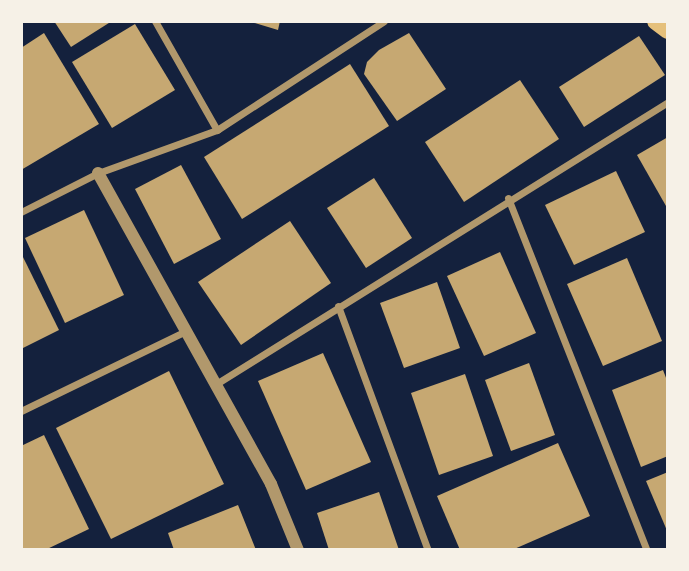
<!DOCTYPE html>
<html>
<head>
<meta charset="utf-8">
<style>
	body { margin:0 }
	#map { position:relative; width:689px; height:571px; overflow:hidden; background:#14213d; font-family:"Sofia Sans Condensed",sans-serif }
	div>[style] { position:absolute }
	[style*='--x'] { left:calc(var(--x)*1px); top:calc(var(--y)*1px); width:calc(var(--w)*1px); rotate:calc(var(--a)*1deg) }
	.building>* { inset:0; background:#c6a872 }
	.minor>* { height:7px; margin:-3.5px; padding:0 3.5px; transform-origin:3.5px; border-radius:3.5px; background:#b1986c }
	.tertiary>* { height:12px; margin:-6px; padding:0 6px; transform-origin:6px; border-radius:6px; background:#b1986c }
	.primary>* { height:18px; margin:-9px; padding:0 9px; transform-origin:9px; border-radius:9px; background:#e5c07b }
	span { translate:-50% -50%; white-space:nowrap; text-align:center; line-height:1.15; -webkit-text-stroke:5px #f6f1e7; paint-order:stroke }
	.frame { position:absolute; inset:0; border:23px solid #f6f1e7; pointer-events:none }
</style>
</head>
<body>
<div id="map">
	<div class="building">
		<i style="clip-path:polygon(54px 21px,112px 21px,71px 47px)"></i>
		<i style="clip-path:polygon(248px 21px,280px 21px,278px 30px)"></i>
		<i style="clip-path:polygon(135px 24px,175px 90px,112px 128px,72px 62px)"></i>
		<i style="clip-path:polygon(44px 33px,99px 124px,21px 170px,21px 48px)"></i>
		<i style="clip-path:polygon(409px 33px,446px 89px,397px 121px,364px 74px,367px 62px,379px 50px)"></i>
		<i style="clip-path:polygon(639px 36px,665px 75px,584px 127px,559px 87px)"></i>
		<i style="clip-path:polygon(350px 64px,389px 126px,242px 219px,204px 157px)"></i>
		<i style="clip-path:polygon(520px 80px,559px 139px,464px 202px,425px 142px)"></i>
		<i style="clip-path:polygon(668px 137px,668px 204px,666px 206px,637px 155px)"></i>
		<i style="clip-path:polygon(181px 165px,221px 239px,174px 264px,135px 189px)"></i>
		<i style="clip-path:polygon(616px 171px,645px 232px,574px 265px,545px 205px)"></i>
		<i style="clip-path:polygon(374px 178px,412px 238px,366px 268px,327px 208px)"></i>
		<i style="clip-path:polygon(84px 210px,124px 295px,65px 323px,25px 238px)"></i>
		<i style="clip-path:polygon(290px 221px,331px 283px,241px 345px,198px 282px)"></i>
		<i style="clip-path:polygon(500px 252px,536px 333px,484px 356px,447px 276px)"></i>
		<i style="clip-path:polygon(21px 253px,59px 330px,21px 349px)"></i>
		<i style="clip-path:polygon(627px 258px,662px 341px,603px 366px,567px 284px)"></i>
		<i style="clip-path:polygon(437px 282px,460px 348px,404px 368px,380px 303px)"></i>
		<i style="clip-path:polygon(323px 353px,371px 462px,306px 490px,258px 381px)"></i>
		<i style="clip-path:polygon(529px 363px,555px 435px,511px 451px,485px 380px)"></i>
		<i style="clip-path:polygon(663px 370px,668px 383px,668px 456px,641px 467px,612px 390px)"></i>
		<i style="clip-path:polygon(169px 371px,224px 484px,111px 539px,56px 428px)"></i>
		<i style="clip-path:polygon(465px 374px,493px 456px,439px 475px,411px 393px)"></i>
		<i style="clip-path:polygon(44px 435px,89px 529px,45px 550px,21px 550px,21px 446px)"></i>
		<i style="clip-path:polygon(558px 443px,590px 516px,512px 550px,460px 550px,437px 496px)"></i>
		<i style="clip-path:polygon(668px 472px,668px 533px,646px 481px)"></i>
		<i style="clip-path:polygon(379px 492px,399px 550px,329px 550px,317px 513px)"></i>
		<i style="clip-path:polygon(238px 505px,256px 550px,174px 550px,168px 533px)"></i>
	</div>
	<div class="minor">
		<i style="--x:155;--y:21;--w:125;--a:60.4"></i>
		<i style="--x:508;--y:198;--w:378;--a:68.5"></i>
		<i style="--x:21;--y:212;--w:86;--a:-26.9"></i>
		<i style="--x:98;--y:173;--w:127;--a:-19.9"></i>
		<i style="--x:217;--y:130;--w:199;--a:-33.1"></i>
		<i style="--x:338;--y:306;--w:260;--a:69.8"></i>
		<i style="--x:216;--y:384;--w:533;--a:-31.96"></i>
		<i style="--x:21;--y:411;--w:183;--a:-25.9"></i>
	</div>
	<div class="tertiary">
		<i style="--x:98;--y:173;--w:356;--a:60.9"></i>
		<i style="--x:271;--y:484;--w:71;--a:67.8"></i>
	</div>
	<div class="primary">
		<i style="--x:656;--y:21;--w:15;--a:37"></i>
	</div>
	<div class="frame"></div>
</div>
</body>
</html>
